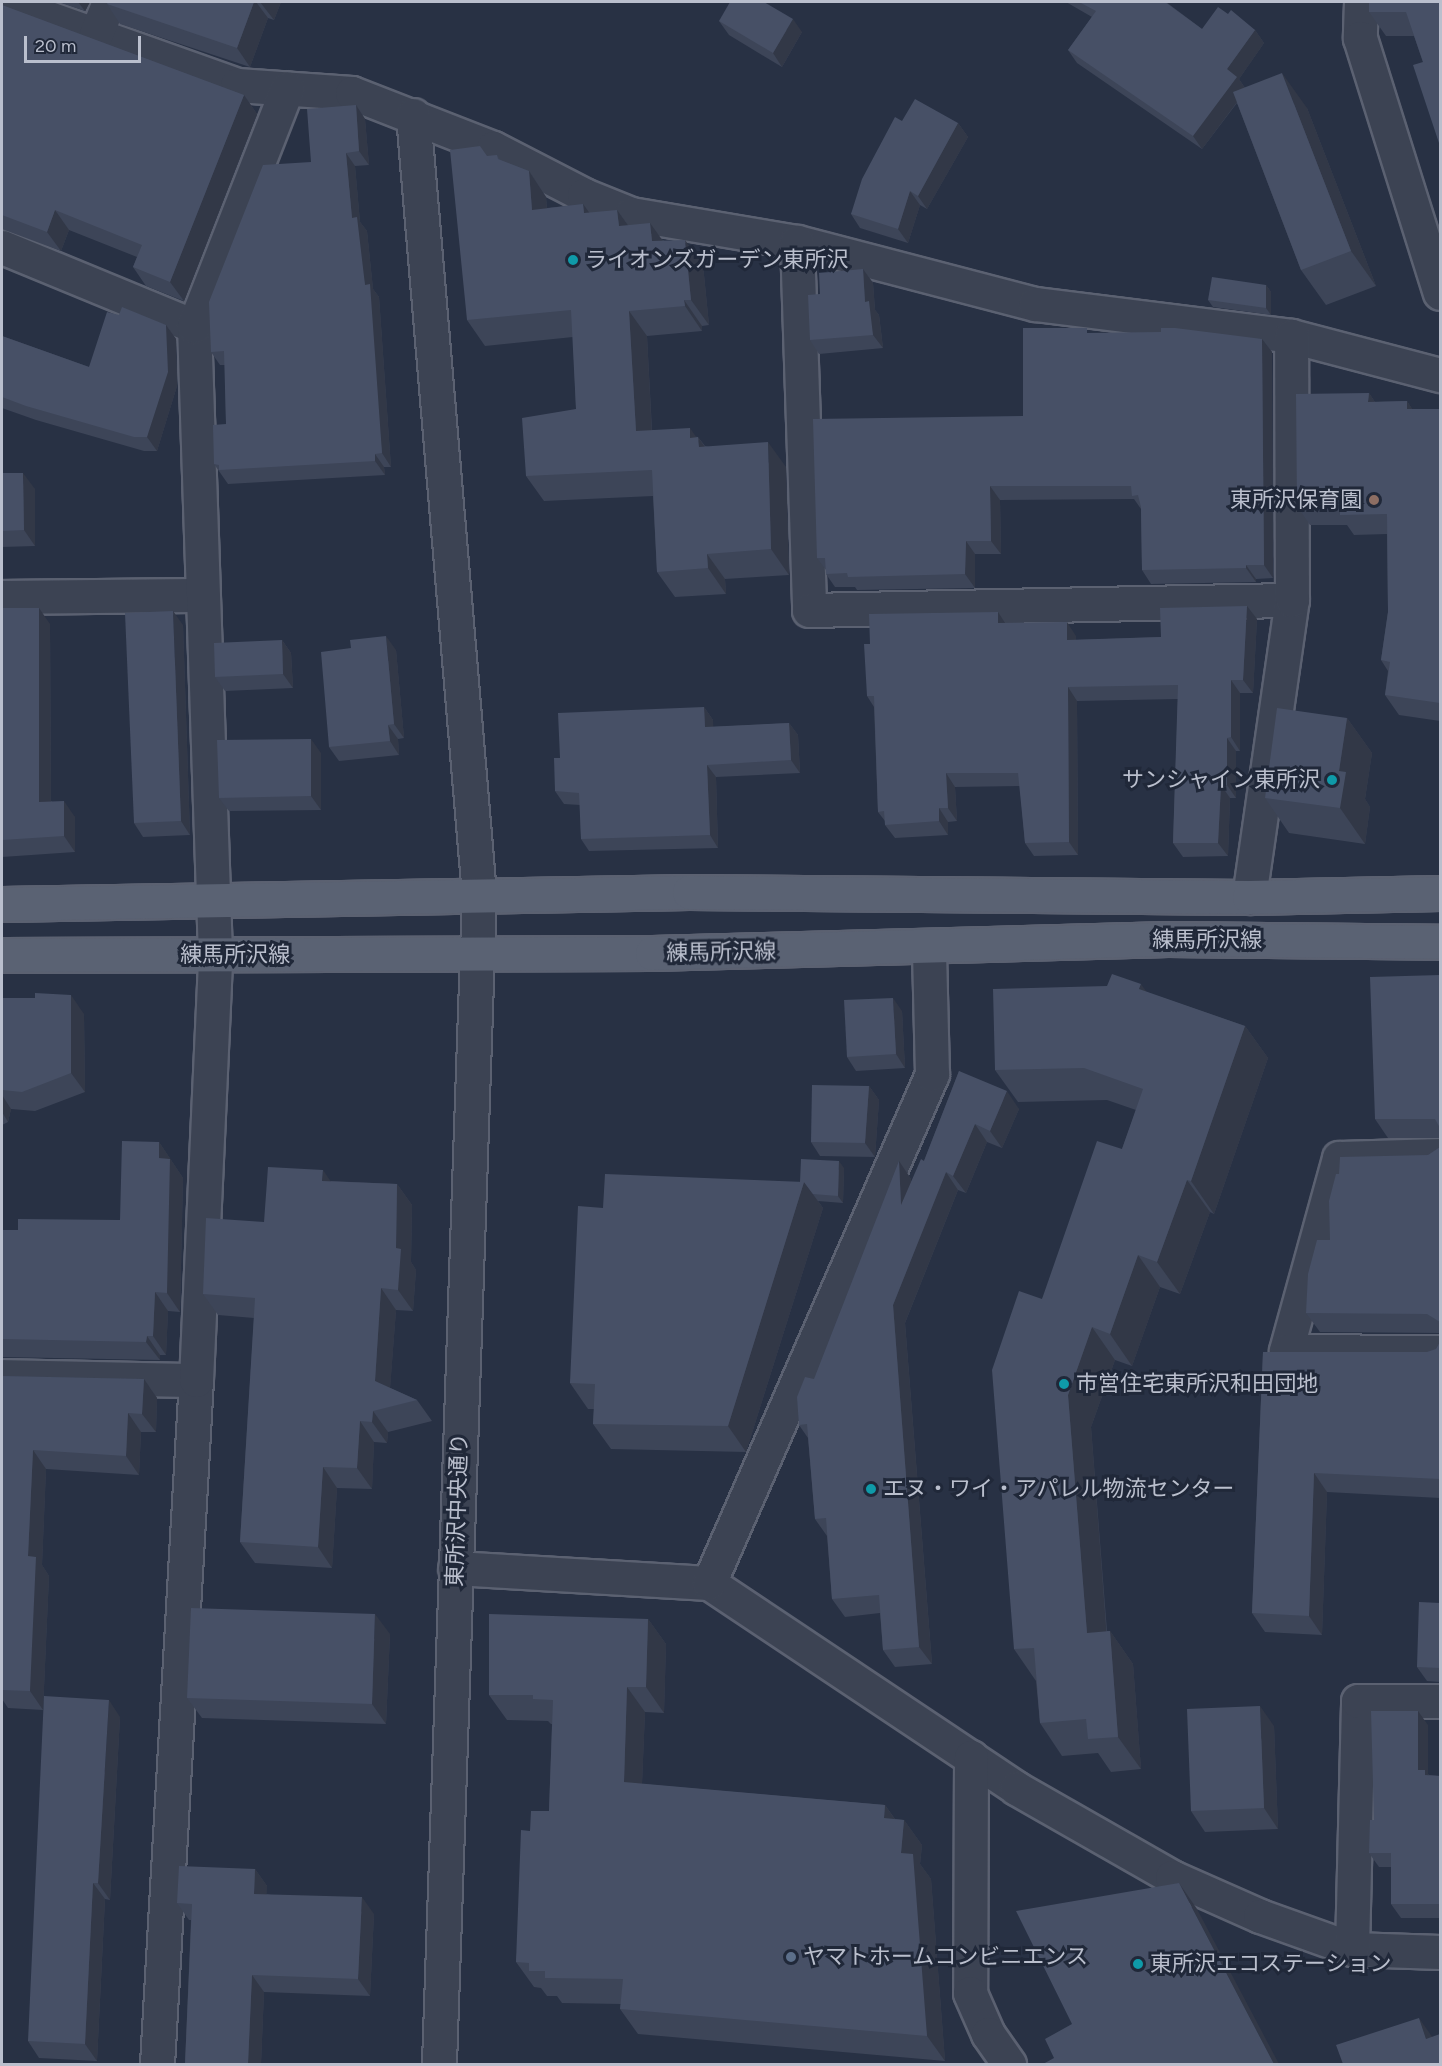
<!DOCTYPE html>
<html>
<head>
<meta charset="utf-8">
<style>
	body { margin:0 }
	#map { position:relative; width:1442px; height:2066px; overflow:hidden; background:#283144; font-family:Figtree,"Noto Sans JP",sans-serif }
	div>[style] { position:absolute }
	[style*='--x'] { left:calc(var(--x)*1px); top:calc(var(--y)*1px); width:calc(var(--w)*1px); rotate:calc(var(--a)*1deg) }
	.roads { filter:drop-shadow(2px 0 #5b6171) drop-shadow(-2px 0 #5b6171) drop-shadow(0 2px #5b6171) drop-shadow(0 -2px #5b6171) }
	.minor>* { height:33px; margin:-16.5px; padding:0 16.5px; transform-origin:16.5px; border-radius:16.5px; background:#3c4353 }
	.tertiary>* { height:33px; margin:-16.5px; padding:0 16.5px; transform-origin:16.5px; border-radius:16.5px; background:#3c4353 }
	.primary>* { height:33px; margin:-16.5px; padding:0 16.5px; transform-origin:16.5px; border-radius:16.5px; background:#5a6273 }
	.wall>* { inset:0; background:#3d4558 }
	.shaded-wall>* { inset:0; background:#323847 }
	.building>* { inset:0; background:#475066 }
	.dots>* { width:16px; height:16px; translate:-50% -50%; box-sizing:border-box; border:3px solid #202839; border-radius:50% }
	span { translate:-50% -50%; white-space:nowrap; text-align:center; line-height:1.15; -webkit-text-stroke:6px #202839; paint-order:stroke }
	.poi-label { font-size:22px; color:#babfcd }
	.left { translate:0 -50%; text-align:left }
	.right { translate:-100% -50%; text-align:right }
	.street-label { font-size:22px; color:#babfcd }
	.frame { position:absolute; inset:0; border:3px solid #babfcd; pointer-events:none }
	.scale { position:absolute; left:24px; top:36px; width:117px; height:27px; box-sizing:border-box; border:3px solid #babfcd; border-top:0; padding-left:8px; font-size:18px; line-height:21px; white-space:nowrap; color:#babfcd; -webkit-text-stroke:4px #202839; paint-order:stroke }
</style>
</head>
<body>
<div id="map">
	<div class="roads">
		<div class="minor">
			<i style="--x:4;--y:2;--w:247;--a:19.6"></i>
			<i style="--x:237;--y:85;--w:115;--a:4"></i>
			<i style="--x:352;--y:93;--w:151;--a:21.3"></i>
			<i style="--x:493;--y:148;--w:102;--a:27.3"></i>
			<i style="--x:584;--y:195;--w:51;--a:22"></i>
			<i style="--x:631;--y:214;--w:168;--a:9.6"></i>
			<i style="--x:797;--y:242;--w:246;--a:14.6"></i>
			<i style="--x:1035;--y:304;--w:258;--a:7.1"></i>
			<i style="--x:1291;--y:336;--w:154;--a:14.7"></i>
			<i style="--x:1361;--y:2;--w:36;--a:92"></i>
			<i style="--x:1360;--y:38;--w:267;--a:72.6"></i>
			<i style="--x:96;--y:34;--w:35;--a:-68"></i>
			<i style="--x:797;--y:242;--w:368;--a:88.1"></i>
			<i style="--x:809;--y:610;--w:483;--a:-1.2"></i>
			<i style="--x:2;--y:247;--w:208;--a:22.4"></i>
			<i style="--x:2;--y:597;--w:199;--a:-0.6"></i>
			<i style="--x:1249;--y:897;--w:300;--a:-81.8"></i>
			<i style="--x:1292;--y:600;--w:264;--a:-90.2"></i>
			<i style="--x:1440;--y:1155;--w:101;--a:178.3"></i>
			<i style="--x:1339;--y:1158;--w:200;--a:105.4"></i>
			<i style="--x:1286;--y:1351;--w:154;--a:0.4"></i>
			<i style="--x:2;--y:1376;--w:194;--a:1.2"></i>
			<i style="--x:455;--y:1568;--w:254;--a:3.4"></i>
			<i style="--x:709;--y:1583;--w:369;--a:33.7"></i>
			<i style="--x:1016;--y:1788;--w:180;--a:29.7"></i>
			<i style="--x:1172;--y:1877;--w:96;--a:23.9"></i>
			<i style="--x:1260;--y:1916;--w:98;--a:19.7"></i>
			<i style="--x:1352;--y:1949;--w:88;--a:2"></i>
			<i style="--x:709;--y:1583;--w:556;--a:-66.34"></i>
			<i style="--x:932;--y:1074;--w:126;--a:-91.4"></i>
			<i style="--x:971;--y:1757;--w:236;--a:90.2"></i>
			<i style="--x:970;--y:1993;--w:45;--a:66.3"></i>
			<i style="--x:988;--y:2034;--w:37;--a:55"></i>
			<i style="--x:1352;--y:1949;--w:248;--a:-88.6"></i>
			<i style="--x:1358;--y:1701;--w:82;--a:0"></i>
			<i style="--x:157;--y:2064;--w:685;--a:-86.74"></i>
			<i style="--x:196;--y:1380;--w:425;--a:-87.4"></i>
			<i style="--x:215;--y:955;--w:629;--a:-91.91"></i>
			<i style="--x:194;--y:326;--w:255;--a:-68.6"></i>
		</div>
		<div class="tertiary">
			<i style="--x:413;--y:115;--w:782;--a:85.16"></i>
			<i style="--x:479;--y:894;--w:1171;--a:91.96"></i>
		</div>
		<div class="primary">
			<i style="--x:2;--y:904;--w:687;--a:-1"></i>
			<i style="--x:689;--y:892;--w:560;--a:0.51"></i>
			<i style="--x:1249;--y:897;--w:191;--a:-1.2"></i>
			<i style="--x:2;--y:955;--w:650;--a:-0.18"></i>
			<i style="--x:652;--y:953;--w:516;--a:-1.55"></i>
			<i style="--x:1168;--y:939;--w:272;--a:0.6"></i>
		</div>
	</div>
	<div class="wall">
		<i style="clip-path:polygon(58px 2px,90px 2px,85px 11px)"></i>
		<i style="clip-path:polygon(108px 2px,281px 2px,274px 20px,268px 18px,250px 67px,120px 24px,107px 4px)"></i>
		<i style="clip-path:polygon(1066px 2px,1166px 2px,1202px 29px,1228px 14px,1255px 30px,1264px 43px,1239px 79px,1245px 88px,1307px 108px,1376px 286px,1326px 305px,1301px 270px,1237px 103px,1202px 149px,1077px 63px,1068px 50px,1092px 17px)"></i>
		<i style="clip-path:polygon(1440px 2px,1423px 62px,1414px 36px,1386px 36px,1369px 12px)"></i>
		<i style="clip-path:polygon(2px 5px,244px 95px,257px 114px,184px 301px,146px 286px,133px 267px,137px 257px,69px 230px,61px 251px,2px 229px)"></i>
		<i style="clip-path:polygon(719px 21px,802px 32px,782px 67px,729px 35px)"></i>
		<i style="clip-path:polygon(356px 105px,365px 119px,369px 165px,355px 166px,360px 222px,367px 231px,373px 289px,379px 297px,391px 467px,384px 467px,385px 475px,228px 484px,214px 464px,226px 424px,225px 365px,220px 365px,211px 352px,311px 162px)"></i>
		<i style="clip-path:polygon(902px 121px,958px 123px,968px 137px,927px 209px,920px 205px,908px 243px,860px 228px,851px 214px)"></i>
		<i style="clip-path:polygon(497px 155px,500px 160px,529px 171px,546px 197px,547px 208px,583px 204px,589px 213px,617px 210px,628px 225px,663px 240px,703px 265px,709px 325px,702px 326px,702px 331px,647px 336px,652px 430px,698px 437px,705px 446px,786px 467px,789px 575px,725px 579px,726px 594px,675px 597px,657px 572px,653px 496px,544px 501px,526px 476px,576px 409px,573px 337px,485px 346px,467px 320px,487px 156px)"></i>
		<i style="clip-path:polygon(863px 269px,873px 283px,875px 310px,879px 315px,883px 348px,819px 354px,810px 340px,820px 294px)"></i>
		<i style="clip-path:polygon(1266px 285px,1271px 292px,1271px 315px,1213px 307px,1208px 300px)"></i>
		<i style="clip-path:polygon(119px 315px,166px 325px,176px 339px,177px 386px,157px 451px,144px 451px,36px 420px,2px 408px,2px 336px,89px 367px)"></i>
		<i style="clip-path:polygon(1090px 333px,1262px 339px,1272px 352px,1273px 578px,1256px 579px,1256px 582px,1151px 584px,1142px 570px,1141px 509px,1134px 499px,1000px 500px,1001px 554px,975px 554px,975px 588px,857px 590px,855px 587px,835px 587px,826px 574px,826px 570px,817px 558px,1023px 416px)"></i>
		<i style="clip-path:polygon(1369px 393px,1375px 402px,1407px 401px,1412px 409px,1440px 409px,1440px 721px,1399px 715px,1385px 695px,1388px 671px,1381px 660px,1388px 612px,1387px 534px,1354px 535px,1347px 525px,1310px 525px,1297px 506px)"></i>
		<i style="clip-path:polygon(2px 473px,35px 489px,35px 546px,2px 547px)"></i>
		<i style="clip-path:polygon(2px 608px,50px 624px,51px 801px,75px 817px,75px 852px,2px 857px)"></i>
		<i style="clip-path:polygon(1257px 619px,1253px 693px,1240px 693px,1240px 751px,1236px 751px,1236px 798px,1230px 798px,1228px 856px,1183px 857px,1173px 843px,1178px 699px,1077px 701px,1078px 855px,1034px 856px,1025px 843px,1020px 786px,955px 787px,957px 821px,948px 822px,948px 835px,895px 838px,885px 825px,885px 821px,878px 812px,874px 707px,867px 696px,870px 644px,1005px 623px,1076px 636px,1076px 640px,1161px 637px)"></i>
		<i style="clip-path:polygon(183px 625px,190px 835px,143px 837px,134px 823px)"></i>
		<i style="clip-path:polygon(282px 640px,291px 653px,293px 688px,225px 691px,215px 677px)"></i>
		<i style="clip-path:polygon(396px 650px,404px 738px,398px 739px,399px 755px,339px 761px,329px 747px)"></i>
		<i style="clip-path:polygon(704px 707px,713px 720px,713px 727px,789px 723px,798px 735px,800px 773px,716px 777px,718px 848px,589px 851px,581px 839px,580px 805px,564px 804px,555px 791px,560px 758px)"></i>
		<i style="clip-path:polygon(1347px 718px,1372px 753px,1365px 799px,1370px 807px,1365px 844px,1289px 833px,1265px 798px)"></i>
		<i style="clip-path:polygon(321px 753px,321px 810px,229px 811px,219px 798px)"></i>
		<i style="clip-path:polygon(1440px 975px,1440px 1138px,1388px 1138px,1375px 1119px)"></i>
		<i style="clip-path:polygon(1146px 992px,1245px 1026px,1268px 1058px,1214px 1214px,1210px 1212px,1180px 1294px,1160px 1287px,1132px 1366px,1115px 1360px,1091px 1427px,1107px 1631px,1110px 1631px,1133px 1664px,1141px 1769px,1111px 1772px,1098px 1753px,1062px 1756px,1040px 1723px,1036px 1681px,1014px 1649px,1042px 1299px,1122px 1149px,1136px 1110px,1107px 1100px,1018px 1102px,995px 1070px)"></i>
		<i style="clip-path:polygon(2px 998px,84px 1014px,85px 1092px,35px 1111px,11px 1109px,8px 1122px,2px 1125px)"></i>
		<i style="clip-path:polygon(902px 1011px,905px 1068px,856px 1071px,847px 1057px)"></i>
		<i style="clip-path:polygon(959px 1071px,1019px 1109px,1002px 1148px,987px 1142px,966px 1193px,958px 1190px,905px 1323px,932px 1664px,895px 1667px,883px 1650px,880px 1613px,845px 1617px,832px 1599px,827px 1536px,815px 1519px,808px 1438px,799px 1425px,814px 1379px,899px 1161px,911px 1179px,911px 1182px,924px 1161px)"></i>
		<i style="clip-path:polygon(869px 1086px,879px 1100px,875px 1157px,820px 1156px,811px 1142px)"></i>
		<i style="clip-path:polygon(159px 1142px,183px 1178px,180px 1312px,168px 1311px,166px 1355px,160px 1355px,160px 1360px,2px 1357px,2px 1230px,18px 1230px,120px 1220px)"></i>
		<i style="clip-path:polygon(1440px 1147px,1440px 1333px,1320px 1332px,1306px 1313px,1330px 1240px,1339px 1174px,1428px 1155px)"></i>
		<i style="clip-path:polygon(844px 1168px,843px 1203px,818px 1201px,823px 1208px,746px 1452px,611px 1449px,593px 1424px,594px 1409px,588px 1409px,570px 1383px,603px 1208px,800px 1182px)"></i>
		<i style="clip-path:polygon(330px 1181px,397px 1184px,412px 1205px,411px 1262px,416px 1270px,413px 1311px,396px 1310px,390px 1388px,417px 1400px,432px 1421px,388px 1432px,387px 1443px,374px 1442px,372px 1489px,337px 1488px,332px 1568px,255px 1563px,240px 1542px,254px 1318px,218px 1315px,203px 1294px,264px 1222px)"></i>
		<i style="clip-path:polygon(1440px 1342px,1440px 1498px,1327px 1492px,1322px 1635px,1265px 1632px,1252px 1613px,1263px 1352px,1427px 1352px,1436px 1349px)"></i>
		<i style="clip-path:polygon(2px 1376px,144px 1379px,157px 1398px,156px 1432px,141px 1432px,139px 1475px,46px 1469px,42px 1565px,49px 1576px,43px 1710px,8px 1708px,2px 1699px)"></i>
		<i style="clip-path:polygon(1440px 1603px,1440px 1682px,1427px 1681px,1417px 1667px)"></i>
		<i style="clip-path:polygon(648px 1619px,666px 1644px,664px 1713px,645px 1712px,642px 1784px,885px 1805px,895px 1819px,904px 1820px,922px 1845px,920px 1864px,931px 1879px,945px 2061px,638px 2034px,620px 2009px,621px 2004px,562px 2003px,557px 1996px,547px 1996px,541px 1988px,534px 1987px,516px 1962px,530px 1831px,549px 1811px,552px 1724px,551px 1724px,548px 1721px,507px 1720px,489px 1695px)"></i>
		<i style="clip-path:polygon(390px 1634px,386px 1724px,202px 1718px,187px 1698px)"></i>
		<i style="clip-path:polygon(120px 1717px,110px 1900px,105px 1899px,97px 2061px,39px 2058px,28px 2041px)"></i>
		<i style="clip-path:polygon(1428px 1725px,1428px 1774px,1429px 1775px,1440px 1776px,1440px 1918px,1401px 1918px,1391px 1904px,1391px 1867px,1379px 1867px,1369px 1853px,1374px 1820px)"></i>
		<i style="clip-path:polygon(1274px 1726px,1278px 1829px,1205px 1832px,1191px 1811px)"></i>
		<i style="clip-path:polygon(255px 1869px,267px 1886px,266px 1894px,374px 1914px,370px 1996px,264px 1992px,261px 2064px,185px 2064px,191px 1920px,189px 1920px,177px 1903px)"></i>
	</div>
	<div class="shaded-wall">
		<i style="clip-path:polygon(78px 2px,90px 2px,85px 11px)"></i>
		<i style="clip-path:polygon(254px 2px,256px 2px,268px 18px,250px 67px,237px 48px)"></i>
		<i style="clip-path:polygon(260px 2px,281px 2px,274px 20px)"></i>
		<i style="clip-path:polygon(793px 19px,802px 32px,782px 67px,773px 53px)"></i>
		<i style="clip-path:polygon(1255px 30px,1264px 43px,1239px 79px,1246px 90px,1202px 149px,1193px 136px,1227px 69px)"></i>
		<i style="clip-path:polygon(1282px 73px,1307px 108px,1376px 286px,1351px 251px)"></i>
		<i style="clip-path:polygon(244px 95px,257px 114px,184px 301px,170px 282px)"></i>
		<i style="clip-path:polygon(356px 105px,365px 119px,369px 165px,359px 151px)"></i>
		<i style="clip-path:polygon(958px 123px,968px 137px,927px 209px,918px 196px)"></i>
		<i style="clip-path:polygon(346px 153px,355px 166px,360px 222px,367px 231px,373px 289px,379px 297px,391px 467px,382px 453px,365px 285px,352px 218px)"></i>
		<i style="clip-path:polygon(529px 171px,546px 197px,549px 235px,532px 210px)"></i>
		<i style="clip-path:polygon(910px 191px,920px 205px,908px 243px,898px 229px)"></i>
		<i style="clip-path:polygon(583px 204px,601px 229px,584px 213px)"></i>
		<i style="clip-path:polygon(55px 210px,69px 230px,61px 251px,47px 232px)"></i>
		<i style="clip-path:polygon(617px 210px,635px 235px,619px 226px)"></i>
		<i style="clip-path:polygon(650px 223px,668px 248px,652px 241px)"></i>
		<i style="clip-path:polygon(685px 240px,703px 265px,709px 325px,691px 300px)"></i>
		<i style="clip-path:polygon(863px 269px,873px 283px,875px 310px,879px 315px,883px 348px,873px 335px,865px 302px)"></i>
		<i style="clip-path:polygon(1266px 285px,1271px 292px,1271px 315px,1266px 308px)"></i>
		<i style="clip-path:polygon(684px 300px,702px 326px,702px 331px,685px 306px)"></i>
		<i style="clip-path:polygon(629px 311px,647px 336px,653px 456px,636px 431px)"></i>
		<i style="clip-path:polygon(166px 325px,176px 339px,177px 386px,157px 451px,147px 437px)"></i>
		<i style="clip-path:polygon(1262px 339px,1272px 352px,1273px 578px,1264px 565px)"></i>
		<i style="clip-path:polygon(1369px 393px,1382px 413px,1368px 402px)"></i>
		<i style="clip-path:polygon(1407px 401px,1420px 421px,1407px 409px)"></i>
		<i style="clip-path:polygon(690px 428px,699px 441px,698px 437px,716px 463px,690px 438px)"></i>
		<i style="clip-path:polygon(768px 442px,786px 467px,789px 575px,771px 549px)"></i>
		<i style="clip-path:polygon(375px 454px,384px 467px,385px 475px,375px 461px)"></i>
		<i style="clip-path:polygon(23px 473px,35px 489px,35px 546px,24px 530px)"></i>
		<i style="clip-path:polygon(990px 486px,1000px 500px,1001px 554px,991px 541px)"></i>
		<i style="clip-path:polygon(966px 541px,975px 554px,975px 588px,965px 574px)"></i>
		<i style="clip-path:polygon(707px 554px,725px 579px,726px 594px,708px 568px)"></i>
		<i style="clip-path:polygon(1246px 565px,1256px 579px,1256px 582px,1246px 568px)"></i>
		<i style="clip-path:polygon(1247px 606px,1257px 619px,1253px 693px,1243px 680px)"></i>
		<i style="clip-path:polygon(39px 608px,50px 624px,51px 818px,39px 802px)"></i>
		<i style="clip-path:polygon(173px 611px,183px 625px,190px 835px,181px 821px)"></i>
		<i style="clip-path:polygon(998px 612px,1007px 626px,998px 623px)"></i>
		<i style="clip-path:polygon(1067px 622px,1076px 636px,1076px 653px,1067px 640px)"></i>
		<i style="clip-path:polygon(386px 636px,396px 650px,404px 738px,394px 724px)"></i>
		<i style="clip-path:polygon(282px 640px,291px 653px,293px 688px,283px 674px)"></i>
		<i style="clip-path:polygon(1231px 680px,1240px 693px,1240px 751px,1231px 737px)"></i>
		<i style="clip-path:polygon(1068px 687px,1077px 701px,1078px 855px,1069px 842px)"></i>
		<i style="clip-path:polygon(704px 707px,713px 720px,714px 739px,705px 727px)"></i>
		<i style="clip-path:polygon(1347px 718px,1372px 753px,1365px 799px,1370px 807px,1365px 844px,1340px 808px,1339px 771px)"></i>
		<i style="clip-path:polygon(789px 723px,798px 735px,800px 773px,791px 760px)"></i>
		<i style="clip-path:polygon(388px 725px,398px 739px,399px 755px,390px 741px)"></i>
		<i style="clip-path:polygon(1227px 738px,1236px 751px,1236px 798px,1227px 785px)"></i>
		<i style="clip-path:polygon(311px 739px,321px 753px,321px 810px,311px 796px)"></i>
		<i style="clip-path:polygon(707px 765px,716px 777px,718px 848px,710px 835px)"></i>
		<i style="clip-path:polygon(946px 773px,955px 787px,957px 821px,948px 808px)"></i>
		<i style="clip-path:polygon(1221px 785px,1230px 798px,1228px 856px,1218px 843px)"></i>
		<i style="clip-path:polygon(64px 801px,75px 817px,75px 852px,64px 836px)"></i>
		<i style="clip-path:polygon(939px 808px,948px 822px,948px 835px,939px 821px)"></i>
		<i style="clip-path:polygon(1141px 984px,1164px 1016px,1139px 989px)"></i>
		<i style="clip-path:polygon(71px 995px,84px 1014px,85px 1092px,71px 1073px)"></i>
		<i style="clip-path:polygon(893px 998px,902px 1011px,905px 1068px,896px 1054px)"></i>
		<i style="clip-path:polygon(1245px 1026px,1268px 1058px,1214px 1214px,1191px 1181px)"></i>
		<i style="clip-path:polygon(869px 1086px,879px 1100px,875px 1157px,865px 1143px)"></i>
		<i style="clip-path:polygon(1007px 1091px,1019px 1109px,1002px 1148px,990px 1131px)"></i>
		<i style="clip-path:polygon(2px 1095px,11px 1109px,8px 1122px,2px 1112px)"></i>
		<i style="clip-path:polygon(975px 1124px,987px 1142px,966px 1193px,953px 1176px)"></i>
		<i style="clip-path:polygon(159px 1142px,183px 1178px,180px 1312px,167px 1293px,159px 1158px)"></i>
		<i style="clip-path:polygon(839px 1161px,844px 1168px,843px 1203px,838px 1196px)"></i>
		<i style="clip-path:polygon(899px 1161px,911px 1179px,913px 1223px,901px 1205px)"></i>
		<i style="clip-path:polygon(323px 1170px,338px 1192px,322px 1181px)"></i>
		<i style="clip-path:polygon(946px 1172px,958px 1190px,905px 1323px,932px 1664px,919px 1647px,893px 1305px)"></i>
		<i style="clip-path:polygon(1187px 1180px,1210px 1212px,1180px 1294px,1157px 1262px)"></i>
		<i style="clip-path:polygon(804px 1182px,823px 1208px,746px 1452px,728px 1426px)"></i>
		<i style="clip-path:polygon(397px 1184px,412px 1205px,411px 1262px,416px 1270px,413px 1311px,398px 1290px,396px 1248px)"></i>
		<i style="clip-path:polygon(1138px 1255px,1160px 1287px,1132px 1366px,1110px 1334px)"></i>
		<i style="clip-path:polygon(381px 1288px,396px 1310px,389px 1403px,375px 1381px)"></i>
		<i style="clip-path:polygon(155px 1292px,168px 1311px,166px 1355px,153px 1336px)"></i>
		<i style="clip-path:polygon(1092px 1327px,1115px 1360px,1091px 1427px,1109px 1666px,1087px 1633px,1068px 1395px)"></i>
		<i style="clip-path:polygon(147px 1336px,160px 1355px,160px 1360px,146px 1342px)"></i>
		<i style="clip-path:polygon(144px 1379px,157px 1398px,156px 1432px,142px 1414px)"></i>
		<i style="clip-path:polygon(373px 1411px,388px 1432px,387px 1443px,372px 1422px)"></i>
		<i style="clip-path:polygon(128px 1413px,141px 1432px,139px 1475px,126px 1456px)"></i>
		<i style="clip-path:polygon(360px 1421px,374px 1442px,372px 1489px,357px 1468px)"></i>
		<i style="clip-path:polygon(33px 1450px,46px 1469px,42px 1565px,49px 1576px,43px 1710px,30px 1691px,28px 1556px)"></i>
		<i style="clip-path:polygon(323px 1467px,337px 1488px,332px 1568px,318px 1547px)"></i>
		<i style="clip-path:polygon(1314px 1473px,1327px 1492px,1322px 1635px,1309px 1616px)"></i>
		<i style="clip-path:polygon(375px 1614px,390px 1634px,386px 1724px,372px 1704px)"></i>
		<i style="clip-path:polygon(648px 1619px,666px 1644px,664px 1713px,646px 1687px)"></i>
		<i style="clip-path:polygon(1110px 1631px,1133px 1664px,1141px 1769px,1118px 1737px)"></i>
		<i style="clip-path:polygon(627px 1687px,645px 1712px,641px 1808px,624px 1782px)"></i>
		<i style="clip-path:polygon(109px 1700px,120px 1717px,110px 1900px,98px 1883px)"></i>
		<i style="clip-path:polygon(1260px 1706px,1274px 1726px,1278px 1829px,1264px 1808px)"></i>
		<i style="clip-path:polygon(1418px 1711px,1428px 1725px,1428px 1774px,1435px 1784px,1418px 1770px)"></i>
		<i style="clip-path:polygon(885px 1805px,903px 1831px,884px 1818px)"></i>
		<i style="clip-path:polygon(904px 1820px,922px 1845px,920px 1864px,931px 1879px,945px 2061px,927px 2036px,901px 1853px)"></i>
		<i style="clip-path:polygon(255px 1869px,267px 1886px,266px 1911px,254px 1894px)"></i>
		<i style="clip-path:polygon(93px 1883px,105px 1899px,97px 2061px,85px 2044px)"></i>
		<i style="clip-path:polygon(1179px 1883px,1197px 1909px,1279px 2064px,1274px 2064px)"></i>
		<i style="clip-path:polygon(362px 1897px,374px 1914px,370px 1996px,358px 1979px)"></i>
		<i style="clip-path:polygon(252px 1975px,264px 1992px,261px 2064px,248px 2064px)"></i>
		<i style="clip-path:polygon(1419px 2018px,1433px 2038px,1426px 2039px)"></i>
	</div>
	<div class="building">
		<i style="clip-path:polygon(108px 2px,254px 2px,237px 48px,107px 4px)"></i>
		<i style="clip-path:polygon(730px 2px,764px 2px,793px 19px,773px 53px,719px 21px)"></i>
		<i style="clip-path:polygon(1079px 2px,1165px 2px,1202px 29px,1218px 7px,1228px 14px,1231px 10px,1255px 30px,1227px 69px,1237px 77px,1193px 136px,1068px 50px,1096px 11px)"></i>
		<i style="clip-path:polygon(1369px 2px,1440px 2px,1440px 146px,1413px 65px,1423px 62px,1406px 12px,1369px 12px)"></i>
		<i style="clip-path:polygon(2px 5px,244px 95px,170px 282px,133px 267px,142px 245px,55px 210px,47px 232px,2px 215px)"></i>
		<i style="clip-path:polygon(1282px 73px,1351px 251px,1301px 270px,1233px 92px)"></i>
		<i style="clip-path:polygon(915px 99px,958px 123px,918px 196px,910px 191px,898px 229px,851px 214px,862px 179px,895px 117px,902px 121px)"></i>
		<i style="clip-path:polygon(356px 105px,359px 151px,346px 153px,352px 218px,357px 217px,365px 285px,370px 284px,382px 453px,375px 454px,375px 461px,219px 470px,219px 465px,214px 464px,213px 425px,226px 424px,224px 351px,211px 352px,209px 302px,263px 165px,311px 162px,307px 109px)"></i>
		<i style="clip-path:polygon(480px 146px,487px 156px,497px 155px,498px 159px,529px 171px,532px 210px,583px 204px,584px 213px,617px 210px,619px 226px,650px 223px,652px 241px,685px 240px,691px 300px,684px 300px,685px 306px,629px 311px,636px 431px,690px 428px,690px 438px,698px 437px,699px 447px,768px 442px,771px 549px,707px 554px,708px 568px,657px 572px,652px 470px,526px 476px,522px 418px,576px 409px,571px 310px,467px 320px,450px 150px)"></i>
		<i style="clip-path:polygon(863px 269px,865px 302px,869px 301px,873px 335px,810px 340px,808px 295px,820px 294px,819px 273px)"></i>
		<i style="clip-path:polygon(1212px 277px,1266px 285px,1266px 308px,1208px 300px)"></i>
		<i style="clip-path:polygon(122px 307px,166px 325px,168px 372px,147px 437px,134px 437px,26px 406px,2px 397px,2px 336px,89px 367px,107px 312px,119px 315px)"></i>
		<i style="clip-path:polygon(1023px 328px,1087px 328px,1087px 333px,1161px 332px,1161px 328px,1175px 328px,1262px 339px,1264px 565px,1246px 565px,1246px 568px,1142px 570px,1141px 507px,1138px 495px,1132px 496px,1131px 486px,990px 486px,991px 541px,966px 541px,965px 574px,848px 577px,847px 573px,826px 574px,825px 558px,817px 558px,813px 419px,1023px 416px)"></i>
		<i style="clip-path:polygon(1369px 393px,1368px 402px,1407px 401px,1407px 409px,1440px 409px,1440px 703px,1385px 695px,1390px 662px,1381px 660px,1388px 612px,1387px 514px,1340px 515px,1340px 505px,1297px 506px,1296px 394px)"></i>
		<i style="clip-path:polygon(2px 473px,23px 473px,24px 530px,2px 531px)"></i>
		<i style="clip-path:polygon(1247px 606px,1243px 680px,1231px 680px,1231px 737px,1227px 738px,1227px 785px,1221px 785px,1218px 843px,1173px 843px,1178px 685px,1068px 687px,1069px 842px,1025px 843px,1018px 773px,946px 773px,948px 808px,939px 808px,939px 821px,885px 825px,884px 811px,878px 812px,874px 696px,867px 696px,864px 644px,870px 644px,869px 614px,998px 612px,998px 623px,1067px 622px,1067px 640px,1161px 637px,1160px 608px)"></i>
		<i style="clip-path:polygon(2px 608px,39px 608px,39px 802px,64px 801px,64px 836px,2px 840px)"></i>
		<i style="clip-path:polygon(173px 611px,181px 821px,134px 823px,125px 613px)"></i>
		<i style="clip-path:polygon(386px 636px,394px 724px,388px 725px,390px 741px,329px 747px,321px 652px,351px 648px,350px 640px)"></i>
		<i style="clip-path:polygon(282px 640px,283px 674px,215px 677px,214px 643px)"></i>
		<i style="clip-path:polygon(704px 707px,705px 727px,789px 723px,791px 760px,707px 765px,710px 835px,581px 839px,579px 793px,555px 791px,554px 758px,560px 758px,558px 713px)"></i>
		<i style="clip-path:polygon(1277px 708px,1347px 718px,1339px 771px,1346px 772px,1340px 808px,1265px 798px)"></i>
		<i style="clip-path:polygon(311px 739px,311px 796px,219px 798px,217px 740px)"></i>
		<i style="clip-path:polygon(1112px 974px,1141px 984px,1139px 989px,1245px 1026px,1191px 1181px,1187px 1180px,1157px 1262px,1138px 1255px,1110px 1334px,1092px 1327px,1068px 1395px,1087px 1633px,1110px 1631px,1118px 1737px,1088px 1739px,1086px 1719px,1040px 1723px,1034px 1648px,1014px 1649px,992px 1370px,1019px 1291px,1042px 1299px,1097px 1141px,1122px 1149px,1143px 1089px,1084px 1068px,995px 1070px,993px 989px,1107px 986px)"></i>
		<i style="clip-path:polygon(1440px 975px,1440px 1128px,1435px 1119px,1375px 1119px,1370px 977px)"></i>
		<i style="clip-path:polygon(35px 993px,71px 995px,71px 1073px,22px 1092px,2px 1090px,2px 998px,35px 998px)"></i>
		<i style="clip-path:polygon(893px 998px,896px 1054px,847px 1057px,844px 1000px)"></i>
		<i style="clip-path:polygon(959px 1071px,1007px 1091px,990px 1131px,975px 1124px,953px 1176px,946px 1172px,893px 1305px,919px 1647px,883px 1650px,879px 1595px,832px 1599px,826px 1518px,815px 1519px,807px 1424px,799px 1425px,797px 1397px,805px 1377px,814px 1379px,899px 1161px,901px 1205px,921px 1159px,924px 1161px)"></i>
		<i style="clip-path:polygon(812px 1085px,869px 1086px,865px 1143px,811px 1142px)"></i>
		<i style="clip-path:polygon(122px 1141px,159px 1142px,159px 1158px,170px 1159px,167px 1293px,155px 1292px,153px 1336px,147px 1336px,146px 1342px,2px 1339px,2px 1230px,18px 1230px,18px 1219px,120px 1220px)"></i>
		<i style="clip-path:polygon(1440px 1147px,1440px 1322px,1427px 1314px,1306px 1313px,1308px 1274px,1317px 1240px,1330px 1240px,1329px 1201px,1336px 1174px,1339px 1174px,1340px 1157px,1428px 1155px)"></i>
		<i style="clip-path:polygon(801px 1159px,839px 1161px,838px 1196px,813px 1194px,804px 1182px,800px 1182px)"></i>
		<i style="clip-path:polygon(268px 1167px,323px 1170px,322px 1181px,397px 1184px,396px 1248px,401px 1249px,398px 1290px,381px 1288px,375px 1381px,417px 1400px,373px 1411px,372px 1422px,360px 1421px,357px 1468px,323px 1467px,318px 1547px,240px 1542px,255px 1298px,203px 1294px,206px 1218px,264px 1222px)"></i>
		<i style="clip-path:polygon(605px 1174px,804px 1182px,728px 1426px,593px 1424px,595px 1384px,570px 1383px,578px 1206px,603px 1208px)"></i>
		<i style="clip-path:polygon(1440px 1342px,1440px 1479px,1314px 1473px,1309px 1616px,1252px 1613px,1263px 1352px,1427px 1352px,1436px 1349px)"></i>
		<i style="clip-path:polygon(2px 1376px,144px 1379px,142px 1414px,128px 1413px,126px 1456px,33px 1450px,28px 1556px,36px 1557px,30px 1691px,2px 1690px)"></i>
		<i style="clip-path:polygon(1419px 1602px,1440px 1603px,1440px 1668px,1417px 1667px)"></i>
		<i style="clip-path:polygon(191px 1608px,375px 1614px,372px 1704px,187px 1698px)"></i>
		<i style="clip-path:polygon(489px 1614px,648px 1619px,646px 1687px,627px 1687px,624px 1782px,885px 1805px,884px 1818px,904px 1820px,901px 1853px,913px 1854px,927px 2036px,620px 2009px,623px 1979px,545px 1978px,545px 1971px,529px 1971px,529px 1963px,516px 1962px,521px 1830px,530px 1831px,531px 1811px,549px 1811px,553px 1700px,533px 1699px,533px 1695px,489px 1695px)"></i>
		<i style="clip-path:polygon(44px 1696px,109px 1700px,98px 1883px,93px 1883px,85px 2044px,28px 2041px)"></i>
		<i style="clip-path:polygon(1260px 1706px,1264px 1808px,1191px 1811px,1187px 1709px)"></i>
		<i style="clip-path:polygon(1371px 1711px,1418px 1711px,1418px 1770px,1425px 1770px,1425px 1775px,1440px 1776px,1440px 1904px,1391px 1904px,1391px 1853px,1369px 1853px,1370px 1820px,1374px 1820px)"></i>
		<i style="clip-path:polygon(179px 1866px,255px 1869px,254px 1894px,362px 1897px,358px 1979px,252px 1975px,248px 2064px,185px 2064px,192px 1904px,177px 1903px)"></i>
		<i style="clip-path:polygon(1179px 1883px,1274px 2064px,1043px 2064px,1054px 2058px,1045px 2039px,1072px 2024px,1016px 1911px)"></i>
		<i style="clip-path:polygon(1419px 2018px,1426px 2039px,1440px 2034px,1440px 2064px,1343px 2064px,1336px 2045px)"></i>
	</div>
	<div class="dots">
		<i style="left:573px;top:260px;background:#0f9aa8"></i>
		<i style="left:1374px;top:500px;background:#8d6e63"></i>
		<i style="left:1332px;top:780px;background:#0f9aa8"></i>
		<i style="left:1064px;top:1384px;background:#0f9aa8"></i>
		<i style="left:871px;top:1489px;background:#0f9aa8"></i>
		<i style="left:791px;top:1957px;background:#5c6f8a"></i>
		<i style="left:1138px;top:1964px;background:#0f9aa8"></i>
	</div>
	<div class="poi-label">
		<span class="left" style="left:585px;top:260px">ライオンズガーデン東所沢</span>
		<span class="right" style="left:1362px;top:500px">東所沢保育園</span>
		<span class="right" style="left:1320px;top:780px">サンシャイン東所沢</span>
		<span class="left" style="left:1076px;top:1384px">市営住宅東所沢和田団地</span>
		<span class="left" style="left:883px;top:1489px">エヌ・ワイ・アパレル物流センター</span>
		<span class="left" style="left:803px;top:1957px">ヤマトホームコンビニエンス</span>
		<span class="left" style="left:1150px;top:1964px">東所沢エコステーション</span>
	</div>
	<div class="street-label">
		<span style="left:1207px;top:940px">練馬所沢線</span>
		<span style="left:721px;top:952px;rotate:-1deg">練馬所沢線</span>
		<span style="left:235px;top:955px">練馬所沢線</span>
		<span style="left:457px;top:1510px;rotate:-88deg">東所沢中央通り</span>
	</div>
	<div class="frame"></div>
	<div class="scale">20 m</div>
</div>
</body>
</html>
